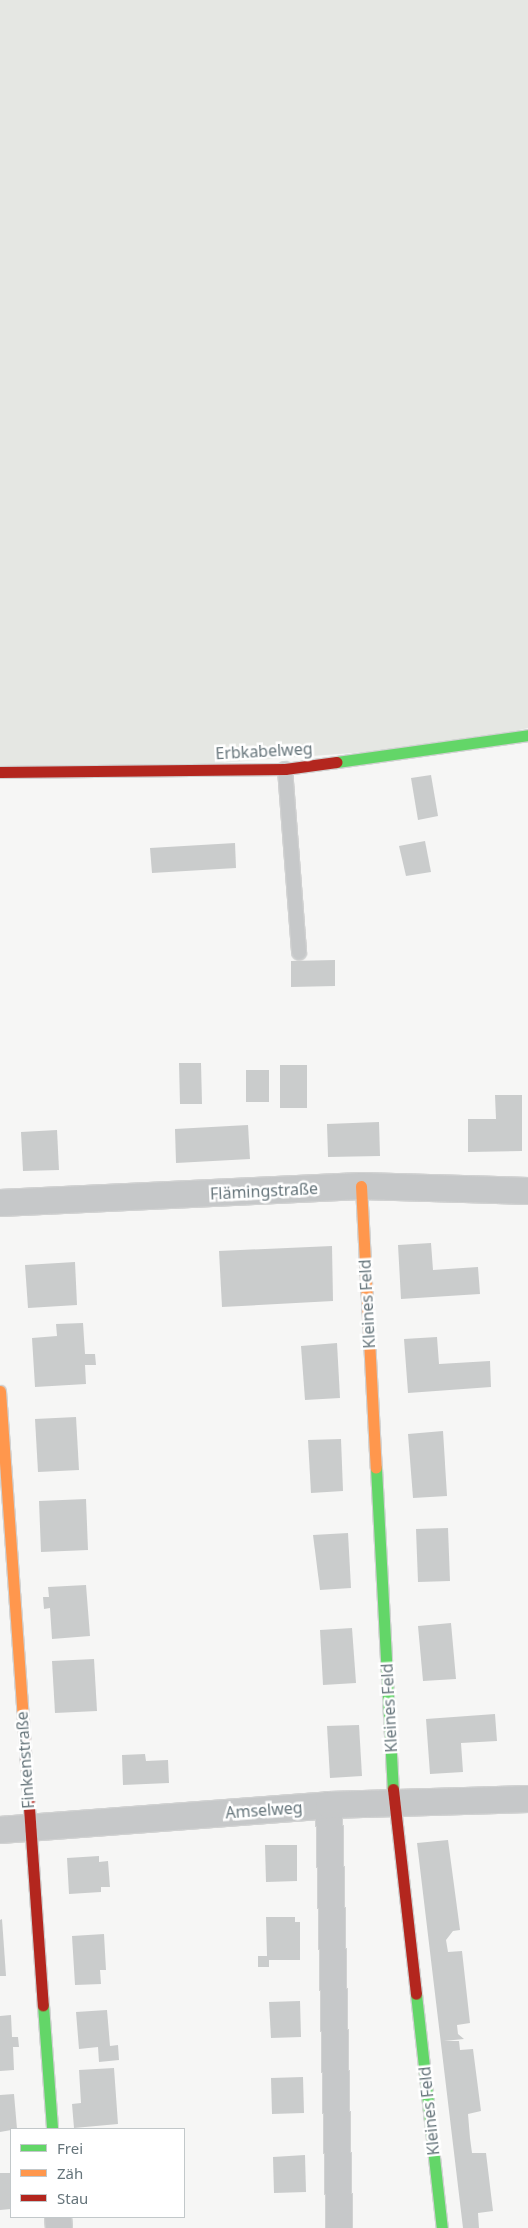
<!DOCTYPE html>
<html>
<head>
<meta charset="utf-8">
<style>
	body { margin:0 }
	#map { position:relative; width:528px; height:2228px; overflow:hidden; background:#f6f6f5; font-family:"Noto Sans",sans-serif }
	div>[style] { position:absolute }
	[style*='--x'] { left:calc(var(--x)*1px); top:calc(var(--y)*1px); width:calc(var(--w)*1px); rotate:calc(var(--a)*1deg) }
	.green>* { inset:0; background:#e5e7e3 }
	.building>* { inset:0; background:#cacccc }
	.roads { filter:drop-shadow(1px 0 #d1d2d2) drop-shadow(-1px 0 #d1d2d2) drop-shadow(0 1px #d1d2d2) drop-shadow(0 -1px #d1d2d2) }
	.lane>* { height:14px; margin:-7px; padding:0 7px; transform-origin:7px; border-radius:7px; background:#c6c8c9 }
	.street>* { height:26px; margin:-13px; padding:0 13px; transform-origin:13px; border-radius:13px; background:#c6c8c9 }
	.fast>* { height:11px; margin:-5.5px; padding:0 5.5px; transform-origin:5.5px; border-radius:5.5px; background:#63d668 }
	.slow>* { height:11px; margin:-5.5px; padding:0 5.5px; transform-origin:5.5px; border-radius:5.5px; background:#ff974d }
	.jam>* { height:11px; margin:-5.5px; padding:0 5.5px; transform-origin:5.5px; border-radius:5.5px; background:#b3261e }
	span { translate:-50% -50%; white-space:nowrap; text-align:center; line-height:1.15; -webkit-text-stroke:5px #fff; paint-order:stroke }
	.street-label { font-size:16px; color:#66757b }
	.legend { position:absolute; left:10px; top:2128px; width:175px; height:90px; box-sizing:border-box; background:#fff; border:1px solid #c2c8ca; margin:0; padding:6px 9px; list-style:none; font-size:15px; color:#66757b }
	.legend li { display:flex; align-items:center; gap:10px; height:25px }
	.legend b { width:25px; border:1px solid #c2c8ca }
</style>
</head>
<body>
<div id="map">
	<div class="green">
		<i style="clip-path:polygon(0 0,528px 0,528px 728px,448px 746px,0 779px)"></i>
	</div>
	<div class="building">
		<i style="clip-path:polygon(431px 775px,438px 816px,418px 820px,411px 778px)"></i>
		<i style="clip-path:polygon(425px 841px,431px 872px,406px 876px,399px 846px)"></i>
		<i style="clip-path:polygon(235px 843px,236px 868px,152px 873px,150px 848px)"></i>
		<i style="clip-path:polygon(335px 960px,335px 986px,291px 987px,291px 961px)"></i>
		<i style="clip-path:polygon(179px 1063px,201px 1063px,202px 1104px,180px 1104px)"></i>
		<i style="clip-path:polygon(280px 1065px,307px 1065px,307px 1108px,280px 1108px)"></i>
		<i style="clip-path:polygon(246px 1070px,269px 1070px,269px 1102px,246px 1102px)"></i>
		<i style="clip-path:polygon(495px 1095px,522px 1095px,522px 1151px,468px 1152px,468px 1119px,496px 1119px)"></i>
		<i style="clip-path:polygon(379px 1122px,380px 1156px,328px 1157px,327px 1124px)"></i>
		<i style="clip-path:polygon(248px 1125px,250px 1159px,176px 1163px,175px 1129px)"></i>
		<i style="clip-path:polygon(57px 1130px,59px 1170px,23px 1171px,21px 1132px)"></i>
		<i style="clip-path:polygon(431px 1243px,433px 1270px,478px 1267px,480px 1294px,401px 1299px,398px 1245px)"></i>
		<i style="clip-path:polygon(332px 1246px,333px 1301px,222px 1307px,219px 1251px)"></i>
		<i style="clip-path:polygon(75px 1262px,77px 1305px,28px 1308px,25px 1265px)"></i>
		<i style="clip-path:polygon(83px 1323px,85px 1354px,95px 1354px,96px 1365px,85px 1365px,86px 1384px,35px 1387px,32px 1338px,57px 1336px,56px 1324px)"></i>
		<i style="clip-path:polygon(437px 1337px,439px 1364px,490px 1361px,491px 1387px,408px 1393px,404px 1339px)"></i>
		<i style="clip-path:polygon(337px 1343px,340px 1398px,305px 1400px,301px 1346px)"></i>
		<i style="clip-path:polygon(76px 1417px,79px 1470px,38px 1472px,35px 1419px)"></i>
		<i style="clip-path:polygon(443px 1431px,447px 1496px,413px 1498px,408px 1434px)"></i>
		<i style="clip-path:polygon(341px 1439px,343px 1491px,311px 1493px,308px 1440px)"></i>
		<i style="clip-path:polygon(86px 1499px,88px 1550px,41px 1552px,39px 1501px)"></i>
		<i style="clip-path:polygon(448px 1528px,450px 1581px,418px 1582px,416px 1529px)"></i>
		<i style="clip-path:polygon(348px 1533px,351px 1588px,320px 1590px,313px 1535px)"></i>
		<i style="clip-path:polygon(86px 1585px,90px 1636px,52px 1639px,50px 1608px,44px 1609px,43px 1597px,49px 1597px,48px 1587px)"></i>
		<i style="clip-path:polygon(451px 1623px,456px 1679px,423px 1681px,418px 1626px)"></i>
		<i style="clip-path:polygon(352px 1628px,356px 1683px,323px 1685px,320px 1630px)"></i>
		<i style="clip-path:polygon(94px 1659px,97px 1711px,55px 1713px,52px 1661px)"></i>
		<i style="clip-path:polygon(495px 1714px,497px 1741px,461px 1743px,463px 1772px,430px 1774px,426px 1719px)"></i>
		<i style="clip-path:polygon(359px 1725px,362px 1776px,330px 1778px,327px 1726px)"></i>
		<i style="clip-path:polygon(145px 1754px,146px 1761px,168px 1760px,169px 1783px,123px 1785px,122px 1755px)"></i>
		<i style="clip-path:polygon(448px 1840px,460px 1930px,453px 1931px,446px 1940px,448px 1952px,462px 1951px,470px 2023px,457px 2025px,458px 2034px,464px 2039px,444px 2041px,459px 2041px,460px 2050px,473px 2049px,481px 2111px,468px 2114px,470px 2138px,472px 2153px,486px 2153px,493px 2211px,478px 2213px,479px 2228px,463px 2228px,417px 1843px)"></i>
		<i style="clip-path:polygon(265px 1845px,297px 1845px,297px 1881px,266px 1882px)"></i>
		<i style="clip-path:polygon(99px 1856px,99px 1862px,108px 1861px,110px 1887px,101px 1887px,101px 1892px,69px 1894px,67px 1858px)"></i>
		<i style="clip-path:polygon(266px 1917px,295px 1917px,295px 1922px,300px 1922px,300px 1960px,269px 1960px,269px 1967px,258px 1967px,258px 1956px,267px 1956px)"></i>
		<i style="clip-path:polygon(2px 1919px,6px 1976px,0 1976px,0 1920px)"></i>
		<i style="clip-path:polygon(104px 1934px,106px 1970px,100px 1970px,101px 1984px,75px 1985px,72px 1936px)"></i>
		<i style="clip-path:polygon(300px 2001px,301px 2037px,271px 2038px,269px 2002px)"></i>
		<i style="clip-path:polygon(107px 2010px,110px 2046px,118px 2045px,119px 2060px,99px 2062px,98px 2047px,79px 2049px,76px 2012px)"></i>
		<i style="clip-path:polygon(11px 2015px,12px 2037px,18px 2037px,19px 2047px,13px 2047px,14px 2070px,0 2071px,0 2016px)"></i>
		<i style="clip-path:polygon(114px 2068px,118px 2124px,74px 2128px,72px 2104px,81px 2103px,79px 2070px)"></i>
		<i style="clip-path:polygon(303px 2077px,304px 2113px,272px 2114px,271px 2078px)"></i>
		<i style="clip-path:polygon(14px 2094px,17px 2129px,0 2132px,0 2095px)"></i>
		<i style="clip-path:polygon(305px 2155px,306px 2192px,274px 2193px,273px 2157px)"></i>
		<i style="clip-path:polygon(0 2173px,11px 2173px,11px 2209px,0 2210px)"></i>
	</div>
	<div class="roads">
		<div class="lane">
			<i style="--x:285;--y:769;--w:184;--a:85.6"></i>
		</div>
		<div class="street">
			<i style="--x:0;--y:1203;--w:361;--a:-2.7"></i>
			<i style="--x:361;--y:1186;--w:167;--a:1.7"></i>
			<i style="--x:329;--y:1805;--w:423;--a:88.6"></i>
			<i style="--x:0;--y:1830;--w:330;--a:-4.3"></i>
			<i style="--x:329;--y:1805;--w:199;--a:-1.7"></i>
			<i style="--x:58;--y:2217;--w:11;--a:85"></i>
		</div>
		<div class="fast">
			<i style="--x:337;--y:762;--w:193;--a:-8"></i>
			<i style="--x:376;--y:1468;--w:321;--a:87"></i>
			<i style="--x:416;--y:1994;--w:235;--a:83.7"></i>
			<i style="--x:43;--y:2005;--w:124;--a:85.8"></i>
		</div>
		<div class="slow">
			<i style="--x:361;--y:1186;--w:282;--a:87"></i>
			<i style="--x:0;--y:1391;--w:346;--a:86"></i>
		</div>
		<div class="jam">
			<i style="--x:0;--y:772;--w:285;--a:-0.6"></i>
			<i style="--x:285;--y:769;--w:52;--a:-7.7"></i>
			<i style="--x:24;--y:1736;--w:270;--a:86"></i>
			<i style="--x:393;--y:1789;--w:206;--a:83.6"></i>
		</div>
	</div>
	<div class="street-label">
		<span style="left:264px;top:751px;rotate:-3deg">Erbkabelweg</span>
		<span style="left:264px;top:1191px;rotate:-3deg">Flämingstraße</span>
		<span style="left:367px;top:1304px;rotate:-93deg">Kleines Feld</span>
		<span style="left:389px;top:1708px;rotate:-93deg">Kleines Feld</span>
		<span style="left:25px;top:1760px;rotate:-94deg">Finkenstraße</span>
		<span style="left:264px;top:1810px;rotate:-4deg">Amselweg</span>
		<span style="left:429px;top:2111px;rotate:-96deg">Kleines Feld</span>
	</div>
	<ul class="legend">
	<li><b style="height:6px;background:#63d668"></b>Frei</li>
	<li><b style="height:6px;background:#ff974d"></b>Zäh</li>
	<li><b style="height:6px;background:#b3261e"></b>Stau</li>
	</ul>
</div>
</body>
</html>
